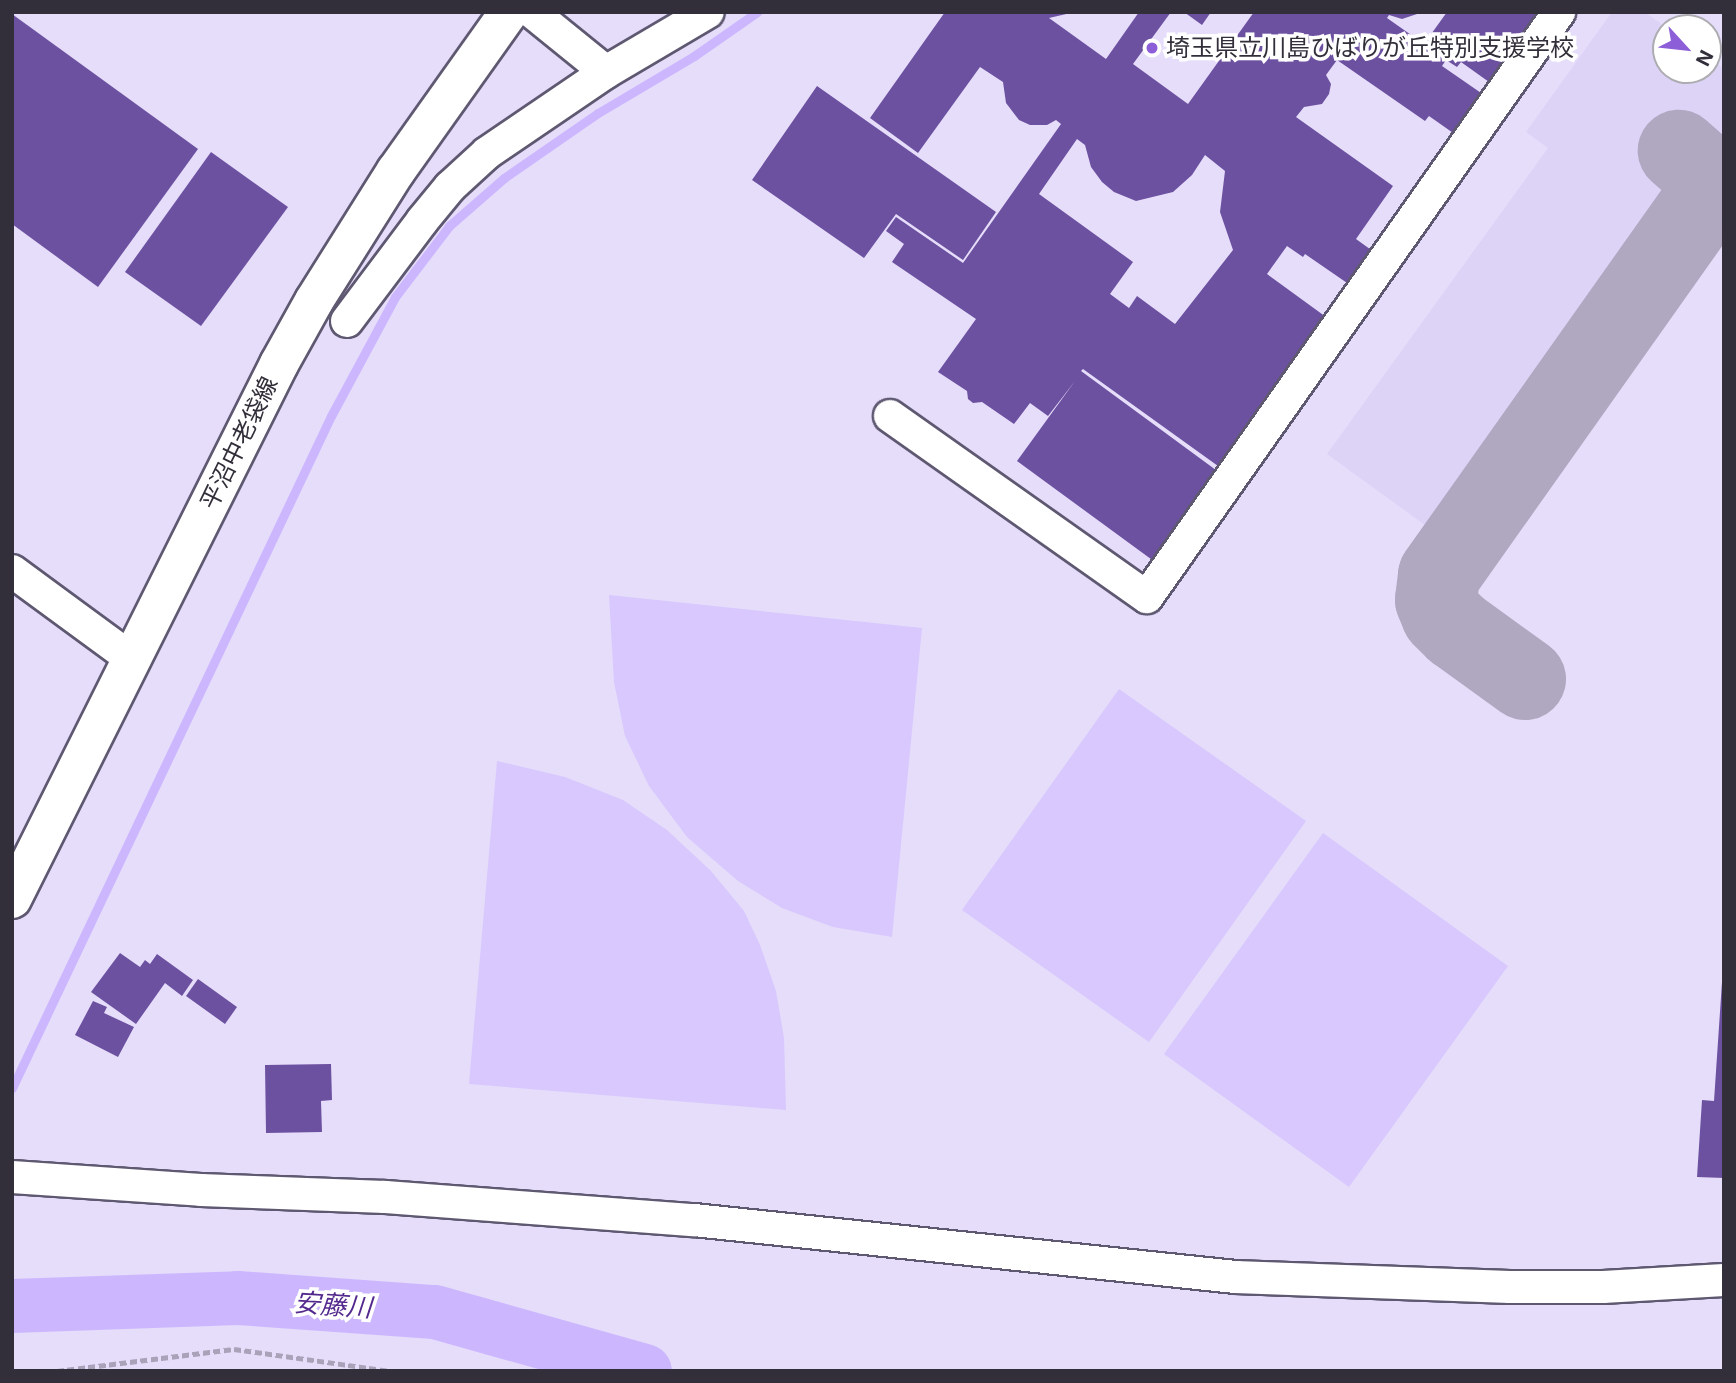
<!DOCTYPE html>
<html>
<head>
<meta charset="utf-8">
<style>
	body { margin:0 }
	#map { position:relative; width:1736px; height:1383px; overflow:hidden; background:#e5ddfa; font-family:Inter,"Noto Sans JP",sans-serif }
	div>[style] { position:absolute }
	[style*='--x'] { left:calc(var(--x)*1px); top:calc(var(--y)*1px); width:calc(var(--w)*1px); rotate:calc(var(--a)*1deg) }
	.built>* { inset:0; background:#ddd3f7 }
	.green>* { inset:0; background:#d8c8fe }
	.stream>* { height:9px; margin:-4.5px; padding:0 4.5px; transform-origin:4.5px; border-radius:4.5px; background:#ccb7ff }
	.river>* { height:54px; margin:-27px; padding:0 27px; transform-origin:27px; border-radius:27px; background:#ccb7ff }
	.taxiway>* { height:82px; margin:-41px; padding:0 41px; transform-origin:41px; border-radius:41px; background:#afa8c0 }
	.building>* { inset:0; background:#6d51a1 }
	.path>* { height:4.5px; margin-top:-2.25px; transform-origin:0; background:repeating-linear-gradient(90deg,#a9a2b9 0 7px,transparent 0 10.5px) }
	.roads { filter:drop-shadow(2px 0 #5f5871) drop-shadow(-2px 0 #5f5871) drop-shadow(0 2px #5f5871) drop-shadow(0 -2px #5f5871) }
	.minor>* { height:32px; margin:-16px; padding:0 16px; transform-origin:16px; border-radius:16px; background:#fff }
	.major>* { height:38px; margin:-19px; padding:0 19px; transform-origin:19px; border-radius:19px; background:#fff }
	.dots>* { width:19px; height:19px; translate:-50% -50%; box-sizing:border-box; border:4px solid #fff; border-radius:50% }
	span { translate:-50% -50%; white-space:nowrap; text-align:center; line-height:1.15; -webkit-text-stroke:7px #fff; paint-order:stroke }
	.poi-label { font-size:24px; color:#322f3a }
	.left { translate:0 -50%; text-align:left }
	.street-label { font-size:24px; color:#322f3a }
	.water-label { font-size:26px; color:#53298d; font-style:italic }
	.frame { position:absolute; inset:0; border:14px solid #322f3a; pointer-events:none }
	.north { position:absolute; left:1652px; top:14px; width:70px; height:70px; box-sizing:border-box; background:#fff; border:2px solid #adacb0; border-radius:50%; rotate:117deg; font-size:19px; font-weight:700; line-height:28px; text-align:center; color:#322f3a }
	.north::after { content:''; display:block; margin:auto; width:24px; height:32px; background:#8c5fd8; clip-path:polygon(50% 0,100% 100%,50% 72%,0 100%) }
</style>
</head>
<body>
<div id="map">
	<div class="built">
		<i style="clip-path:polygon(1612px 12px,1645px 12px,1667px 28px,1666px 70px,1708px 70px,1708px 58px,1724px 69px,1724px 228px,1480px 565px,1327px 454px,1548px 148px,1526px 132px)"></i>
	</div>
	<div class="green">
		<i style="clip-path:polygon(609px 595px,922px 628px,892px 937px,833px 927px,782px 908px,738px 881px,687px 837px,649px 786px,625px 736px,614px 682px)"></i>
		<i style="clip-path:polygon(1119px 689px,1306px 821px,1149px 1042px,962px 910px)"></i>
		<i style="clip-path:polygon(497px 761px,565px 777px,623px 800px,667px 830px,711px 871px,744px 911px,760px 945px,776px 991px,784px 1038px,786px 1110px,469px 1084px)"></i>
		<i style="clip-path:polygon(1323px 833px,1508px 966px,1349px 1187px,1164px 1054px)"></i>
	</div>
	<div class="stream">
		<i style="--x:12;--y:1088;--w:744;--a:-64.61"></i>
		<i style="--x:331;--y:416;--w:135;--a:-61.7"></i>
		<i style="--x:395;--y:297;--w:89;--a:-52.7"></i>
		<i style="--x:449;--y:226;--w:73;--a:-41.1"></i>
		<i style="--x:504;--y:178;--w:114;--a:-34.7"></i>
		<i style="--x:598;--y:113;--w:112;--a:-30.7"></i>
		<i style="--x:694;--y:56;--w:77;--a:-34.9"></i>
	</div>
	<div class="river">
		<i style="--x:12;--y:1306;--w:226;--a:-2"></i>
		<i style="--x:238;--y:1298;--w:197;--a:4.1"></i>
		<i style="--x:435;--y:1312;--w:218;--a:15.7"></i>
	</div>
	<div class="taxiway">
		<i style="--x:1525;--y:679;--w:84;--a:-144.2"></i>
		<i style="--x:1457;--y:630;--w:21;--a:-135"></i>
		<i style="--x:1442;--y:615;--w:16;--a:-112"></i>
		<i style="--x:1436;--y:600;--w:25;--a:-83"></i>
		<i style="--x:1439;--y:575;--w:466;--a:-54.7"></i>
		<i style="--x:1708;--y:195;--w:16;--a:-79"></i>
		<i style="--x:1711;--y:179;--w:43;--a:-138.8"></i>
	</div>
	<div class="building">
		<i style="clip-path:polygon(evenodd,945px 12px,1075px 12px,1049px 18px,1106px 59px,1139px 12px,1171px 12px,1133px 64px,1188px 104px,1254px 12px,1423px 12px,1402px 19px,1389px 15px,1387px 18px,1424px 44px,1447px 12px,1543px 12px,1489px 82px,1461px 62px,1457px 67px,1446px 60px,1442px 66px,1484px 95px,1456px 135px,1429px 116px,1425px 121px,1337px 60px,1326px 75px,1331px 84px,1329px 94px,1322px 104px,1304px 107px,1296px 117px,1393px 186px,1356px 239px,1374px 252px,1350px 285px,1305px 254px,1303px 257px,1287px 246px,1267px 274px,1326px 317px,1218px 466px,1083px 369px,1081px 371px,1220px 473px,1155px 562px,1017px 461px,1075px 381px,1048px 416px,1030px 403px,1014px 424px,982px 402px,973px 403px,968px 399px,967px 391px,938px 372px,976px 319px,892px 262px,904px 244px,886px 231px,896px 217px,963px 263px,1061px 124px,1056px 120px,1047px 125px,1030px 125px,1019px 120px,1006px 103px,1003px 82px,980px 67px,918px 153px,870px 118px,945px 12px,1077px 139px,1085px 145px,1091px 167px,1102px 182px,1114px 192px,1136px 201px,1173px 192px,1192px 175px,1205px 155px,1225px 171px,1220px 212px,1233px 250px,1175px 324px,1137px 296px,1129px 308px,1110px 294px,1133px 262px,1039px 194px,1077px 139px)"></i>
		<i style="clip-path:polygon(1184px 12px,1211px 12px,1202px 25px)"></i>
		<i style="clip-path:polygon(12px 14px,198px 149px,98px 287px,12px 224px)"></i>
		<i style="clip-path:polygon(817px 86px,996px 212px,963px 260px,896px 214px,864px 258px,752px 180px)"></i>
		<i style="clip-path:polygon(211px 152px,288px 207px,201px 326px,125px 272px)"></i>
		<i style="clip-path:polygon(120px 953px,140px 967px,145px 960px,150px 964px,157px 954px,193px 980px,182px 996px,165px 983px,136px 1024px,91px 992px)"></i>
		<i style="clip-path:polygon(198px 979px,237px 1007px,225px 1024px,186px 996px)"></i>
		<i style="clip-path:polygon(1722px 982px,1724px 982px,1724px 1178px,1697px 1177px,1702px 1100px,1714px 1101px)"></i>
		<i style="clip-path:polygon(93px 1001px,107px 1007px,104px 1013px,134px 1027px,118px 1057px,75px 1035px)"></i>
		<i style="clip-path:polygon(331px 1064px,332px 1100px,321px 1101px,322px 1132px,266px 1133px,265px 1065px)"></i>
	</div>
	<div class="path">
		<i style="--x:57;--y:1371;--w:178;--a:-7.1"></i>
		<i style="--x:234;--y:1349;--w:159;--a:8"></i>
	</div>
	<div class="roads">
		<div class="minor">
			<i style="--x:532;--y:12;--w:95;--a:39"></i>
			<i style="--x:347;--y:321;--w:125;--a:-53.1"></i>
			<i style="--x:422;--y:221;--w:44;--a:-50.5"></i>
			<i style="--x:450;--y:187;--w:50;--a:-42.6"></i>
			<i style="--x:487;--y:153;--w:144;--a:-34.2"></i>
			<i style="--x:606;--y:72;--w:118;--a:-30.5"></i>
			<i style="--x:890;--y:416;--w:314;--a:35.2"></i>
			<i style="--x:1147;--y:597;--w:716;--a:-54.84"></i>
			<i style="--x:12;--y:571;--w:149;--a:36.3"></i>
			<i style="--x:12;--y:1177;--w:189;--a:3.9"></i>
			<i style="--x:201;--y:1190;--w:184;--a:2.2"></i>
			<i style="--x:385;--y:1197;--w:310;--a:4.3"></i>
			<i style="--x:694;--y:1220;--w:544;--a:6.01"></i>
			<i style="--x:1235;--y:1277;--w:275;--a:2.1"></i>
			<i style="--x:1510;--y:1287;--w:93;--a:0"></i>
			<i style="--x:1603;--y:1287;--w:121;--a:-3.3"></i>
		</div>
		<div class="major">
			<i style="--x:12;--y:899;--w:598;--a:-63.48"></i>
			<i style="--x:279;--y:364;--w:72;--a:-60.9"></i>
			<i style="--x:314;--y:301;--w:154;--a:-57.8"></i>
			<i style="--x:396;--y:171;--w:195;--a:-54.6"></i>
		</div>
	</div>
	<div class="dots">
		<i style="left:1152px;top:48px;background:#8c5fd8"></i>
	</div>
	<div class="poi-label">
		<span class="left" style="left:1166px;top:48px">埼玉県立川島ひばりが丘特別支援学校</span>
	</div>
	<div class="street-label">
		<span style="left:239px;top:443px;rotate:-64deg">平沼中老袋線</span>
	</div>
	<div class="water-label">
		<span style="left:333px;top:1305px;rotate:4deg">安藤川</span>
	</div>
	<div class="frame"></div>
	<div class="north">N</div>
</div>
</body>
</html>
